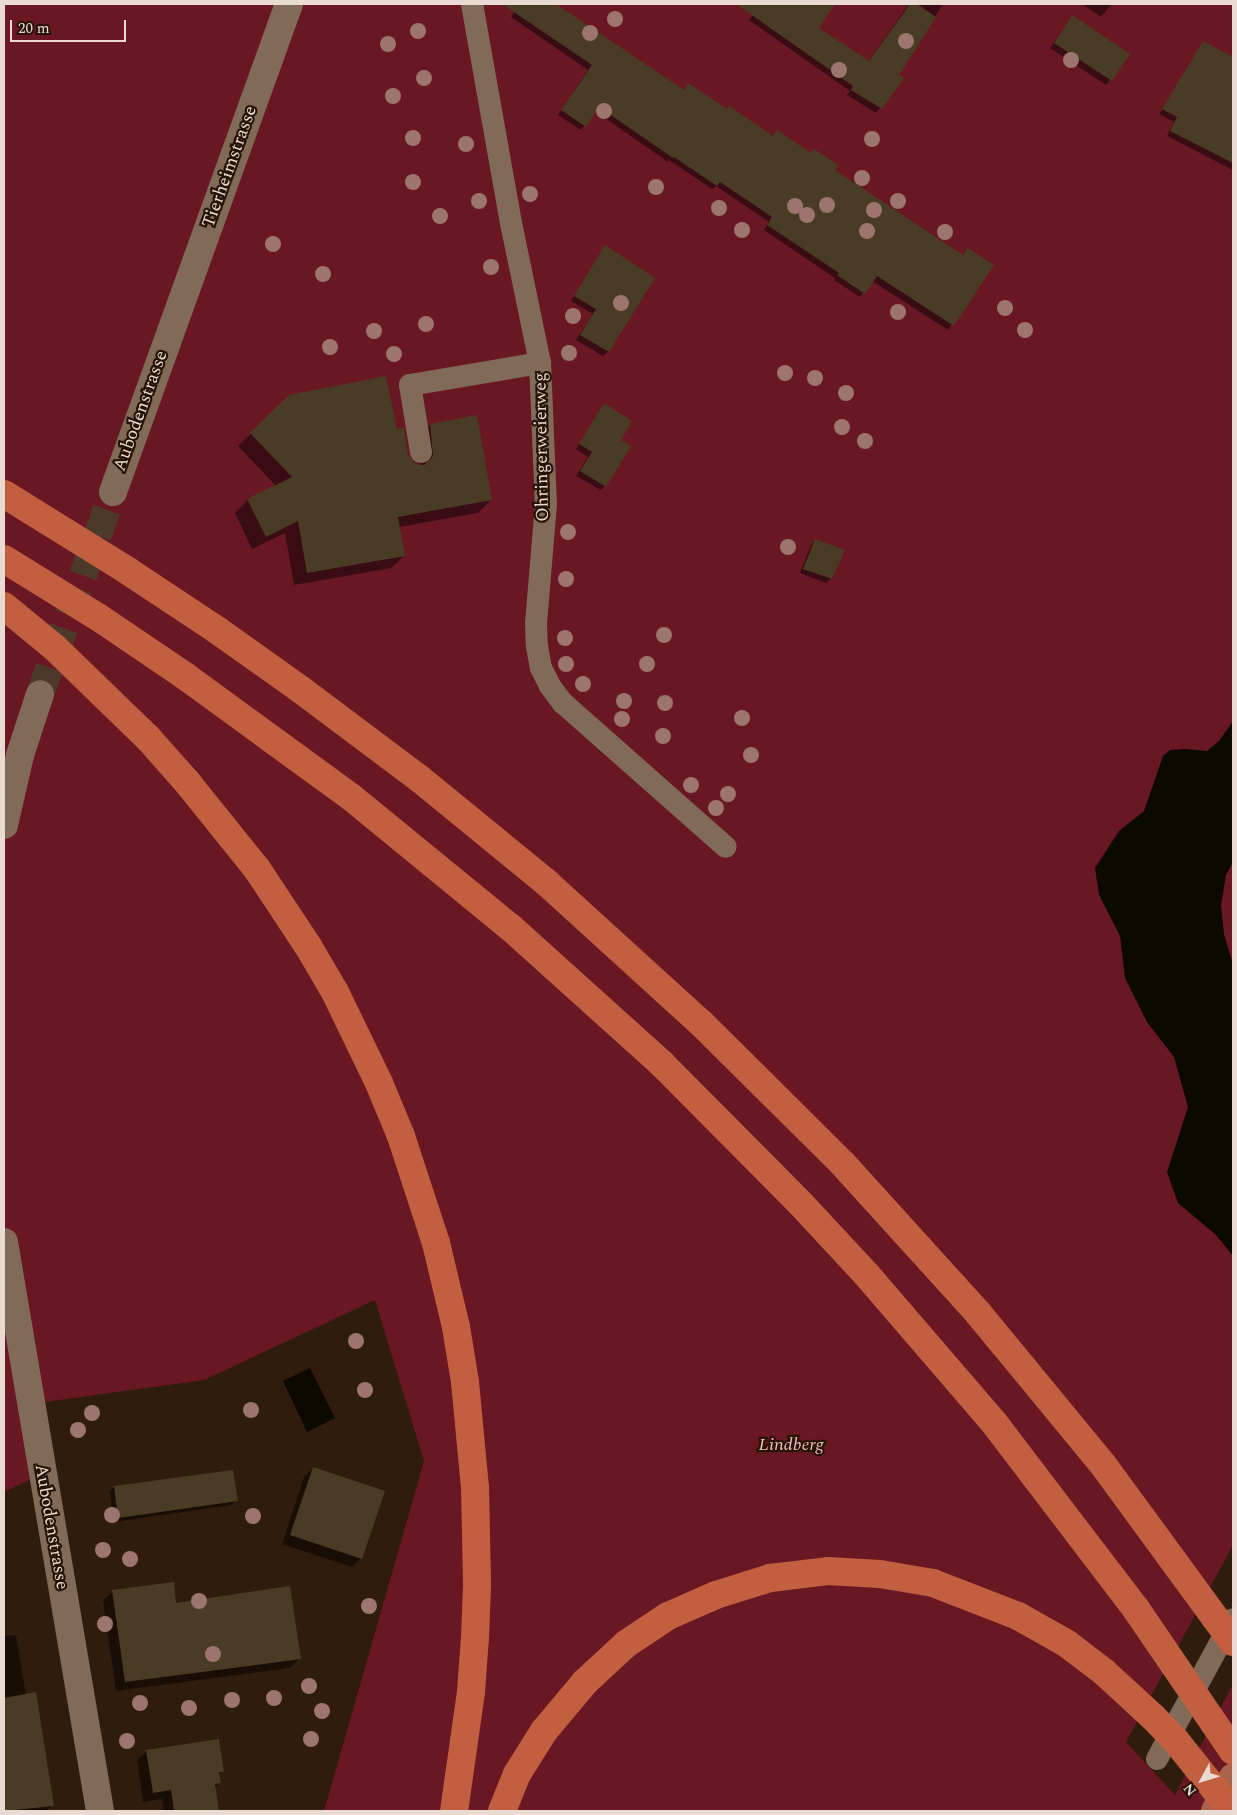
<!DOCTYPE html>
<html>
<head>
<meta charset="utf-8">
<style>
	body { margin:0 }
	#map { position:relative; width:1237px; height:1815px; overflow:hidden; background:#301c0c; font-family:Spectral,serif }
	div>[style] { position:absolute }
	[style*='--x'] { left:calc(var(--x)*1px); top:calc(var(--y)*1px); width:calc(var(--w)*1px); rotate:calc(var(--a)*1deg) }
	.green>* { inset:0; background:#691823 }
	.water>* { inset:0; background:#0c0901 }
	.shadow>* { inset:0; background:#0007 }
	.building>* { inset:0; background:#4a3b24 }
	.minor-tunnel>* { height:28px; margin-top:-14px; transform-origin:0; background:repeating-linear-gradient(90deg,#4c392a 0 28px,transparent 0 42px) }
	.service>* { height:22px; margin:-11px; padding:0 11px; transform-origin:11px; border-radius:11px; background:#826a58 }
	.minor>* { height:28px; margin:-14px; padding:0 14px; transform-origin:14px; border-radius:14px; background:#826a58 }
	.primary>* { height:28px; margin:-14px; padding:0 14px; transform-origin:14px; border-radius:14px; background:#a8634a }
	.motorway>* { height:28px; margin:-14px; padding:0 14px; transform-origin:14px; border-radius:14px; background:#c25f41 }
	.trees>* { width:16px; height:16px; margin:-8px; border-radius:50%; background:#9b756e }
	span { translate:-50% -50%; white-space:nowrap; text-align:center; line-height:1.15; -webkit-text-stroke:4.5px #261304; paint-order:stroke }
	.street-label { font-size:18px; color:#e9dbd1 }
	.park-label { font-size:18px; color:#f3bebe; font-style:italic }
	.frame { position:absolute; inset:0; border:5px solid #e9dbd1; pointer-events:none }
	.north { position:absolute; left:1177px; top:1755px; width:50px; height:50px; -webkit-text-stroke:4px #261304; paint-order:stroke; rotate:231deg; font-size:14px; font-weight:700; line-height:20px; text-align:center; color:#e9dbd1 }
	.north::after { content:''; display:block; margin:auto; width:18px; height:22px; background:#e9dbd1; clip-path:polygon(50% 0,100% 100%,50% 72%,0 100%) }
	.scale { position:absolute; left:10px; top:20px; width:116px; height:22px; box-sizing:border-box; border:2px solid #e9dbd1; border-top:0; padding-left:6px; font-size:15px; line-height:18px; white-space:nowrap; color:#e9dbd1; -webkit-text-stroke:4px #261304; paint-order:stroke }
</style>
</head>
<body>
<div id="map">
	<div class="green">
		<i style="clip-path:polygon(4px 4px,1233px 4px,1233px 1545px,1126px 1742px,1175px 1795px,1233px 1684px,1233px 1811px,324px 1811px,424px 1461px,375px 1300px,204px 1380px,30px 1404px,42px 1474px,4px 1492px)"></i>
	</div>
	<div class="water">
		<i style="clip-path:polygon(1233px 721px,1233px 862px,1226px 875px,1221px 905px,1224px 934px,1233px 964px,1233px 1256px,1216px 1235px,1178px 1203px,1167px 1172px,1188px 1107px,1174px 1057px,1147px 1022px,1125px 978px,1120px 936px,1099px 895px,1095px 868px,1119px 831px,1144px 811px,1163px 756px,1170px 750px,1186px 749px,1207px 751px,1219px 741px)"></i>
		<i style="clip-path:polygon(310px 1368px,335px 1418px,307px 1432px,283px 1381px)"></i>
	</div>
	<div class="shadow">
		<i style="clip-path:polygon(501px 4px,554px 4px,683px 91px,688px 85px,727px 110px,833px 170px,962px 256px,968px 249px,992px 266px,948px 330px,872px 281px,860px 297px,834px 280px,835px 278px,764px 230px,769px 222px,716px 186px,712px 189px,669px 160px,668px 162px,595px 111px,581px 130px,558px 115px,588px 70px,511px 17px,514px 12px)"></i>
		<i style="clip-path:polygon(745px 4px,833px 4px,817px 28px,868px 62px,909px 4px,943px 4px,898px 75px,902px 78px,876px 113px,847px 95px,850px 91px,749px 20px,756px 11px)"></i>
		<i style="clip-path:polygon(1082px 4px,1112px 4px,1101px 17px)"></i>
		<i style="clip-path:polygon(1068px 22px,1128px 55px,1106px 85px,1050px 48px)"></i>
		<i style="clip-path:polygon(1178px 85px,1233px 115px,1233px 170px,1167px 136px,1174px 122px,1159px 114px)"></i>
		<i style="clip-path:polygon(605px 247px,608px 351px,603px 356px,576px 340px,593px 314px,571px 301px)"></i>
		<i style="clip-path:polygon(290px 396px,396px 431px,407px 455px,415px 465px,420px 466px,417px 438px,430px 425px,491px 500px,478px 513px,399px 527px,404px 556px,391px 568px,294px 585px,285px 533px,252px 549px,235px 513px,248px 500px,276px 486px,238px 446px)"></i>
		<i style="clip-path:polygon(604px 405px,619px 440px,605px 486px,601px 490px,576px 476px,588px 457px,576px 449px)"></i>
		<i style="clip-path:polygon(815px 540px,843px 550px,831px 579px,826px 583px,800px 573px,811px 545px)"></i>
		<i style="clip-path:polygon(313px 1468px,361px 1558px,352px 1567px,282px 1544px,304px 1477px)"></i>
		<i style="clip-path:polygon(114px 1487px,236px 1500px,232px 1505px,114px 1522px,110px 1491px)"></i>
		<i style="clip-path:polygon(113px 1591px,175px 1604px,300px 1658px,290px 1668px,116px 1691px,103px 1601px)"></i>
		<i style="clip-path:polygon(16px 1635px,26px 1695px,52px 1805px,47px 1811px,4px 1811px,4px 1636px)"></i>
		<i style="clip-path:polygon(147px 1751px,223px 1771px,218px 1775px,219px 1783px,214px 1788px,218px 1811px,164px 1811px,162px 1799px,143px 1802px,137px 1760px)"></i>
	</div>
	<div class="building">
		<i style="clip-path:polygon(502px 4px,556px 4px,684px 90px,688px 83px,727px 109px,729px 106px,773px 136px,777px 130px,811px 153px,814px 149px,838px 165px,835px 170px,963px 255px,968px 248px,994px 265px,954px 326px,877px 276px,865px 294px,837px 275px,839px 273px,767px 225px,772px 217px,720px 182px,717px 186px,674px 157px,673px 158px,599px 107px,586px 127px,561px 110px,592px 65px)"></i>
		<i style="clip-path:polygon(736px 4px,835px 4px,819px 28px,869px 61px,910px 4px,917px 4px,936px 17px,899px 75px,904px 78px,882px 109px,851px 90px,853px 86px)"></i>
		<i style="clip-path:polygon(1072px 15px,1130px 54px,1112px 81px,1054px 43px)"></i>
		<i style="clip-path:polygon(1203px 41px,1233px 57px,1233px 163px,1170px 131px,1177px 117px,1162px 109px)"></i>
		<i style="clip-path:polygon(605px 245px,655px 278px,609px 352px,580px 335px,596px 309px,574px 296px)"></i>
		<i style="clip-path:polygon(386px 376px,397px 429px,404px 428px,408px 455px,416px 464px,424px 465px,433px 456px,430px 424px,477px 415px,492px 500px,398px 517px,405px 556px,307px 573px,298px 521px,266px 537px,247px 499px,292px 477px,250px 433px,289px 395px)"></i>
		<i style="clip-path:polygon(604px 403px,632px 421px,621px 440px,631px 446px,606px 487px,580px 471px,592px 452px,579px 444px)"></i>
		<i style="clip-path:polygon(815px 539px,845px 550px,832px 579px,803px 569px)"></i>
		<i style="clip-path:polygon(313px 1467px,385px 1491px,362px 1559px,290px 1535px)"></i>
		<i style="clip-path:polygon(233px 1470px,238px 1501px,118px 1518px,114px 1486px)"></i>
		<i style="clip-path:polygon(174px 1582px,176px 1603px,290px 1586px,301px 1659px,125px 1682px,112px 1590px)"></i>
		<i style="clip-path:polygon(36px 1692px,54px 1806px,4px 1811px,4px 1698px)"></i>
		<i style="clip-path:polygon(219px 1739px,224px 1772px,219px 1772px,221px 1783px,215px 1784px,219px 1811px,174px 1811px,171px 1790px,153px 1793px,146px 1750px)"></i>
	</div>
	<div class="minor-tunnel">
		<i style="--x:40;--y:694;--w:215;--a:-70.1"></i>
	</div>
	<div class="service">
		<i style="--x:472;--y:4;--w:222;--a:79.9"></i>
		<i style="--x:511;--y:223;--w:143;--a:78.3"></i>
		<i style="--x:540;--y:363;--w:141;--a:87.6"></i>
		<i style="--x:546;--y:504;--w:119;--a:94.8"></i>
		<i style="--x:536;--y:623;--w:23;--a:88"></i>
		<i style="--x:537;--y:646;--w:22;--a:80"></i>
		<i style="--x:541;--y:668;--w:20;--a:63"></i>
		<i style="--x:550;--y:686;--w:21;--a:53"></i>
		<i style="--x:563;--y:703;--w:217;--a:41.5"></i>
		<i style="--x:421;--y:452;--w:68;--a:-99.3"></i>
		<i style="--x:410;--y:385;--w:132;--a:-9.6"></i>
		<i style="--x:1157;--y:1759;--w:159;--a:-61.5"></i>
	</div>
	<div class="minor">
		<i style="--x:113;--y:492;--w:519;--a:-70.17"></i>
		<i style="--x:4;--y:825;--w:72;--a:-77.1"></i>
		<i style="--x:20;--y:755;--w:64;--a:-71.8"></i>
		<i style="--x:4;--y:1242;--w:577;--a:80.42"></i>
	</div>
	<div class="primary">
		<i style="--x:1215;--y:1811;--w:38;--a:-62"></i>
	</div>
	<div class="motorway">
		<i style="--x:4;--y:494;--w:146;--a:31.8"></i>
		<i style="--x:128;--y:571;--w:107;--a:33.5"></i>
		<i style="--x:217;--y:630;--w:102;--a:35.4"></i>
		<i style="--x:300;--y:689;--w:150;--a:36.9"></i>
		<i style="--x:420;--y:779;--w:164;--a:39.3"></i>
		<i style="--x:547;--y:883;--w:208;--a:42.3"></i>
		<i style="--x:701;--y:1023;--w:200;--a:44.8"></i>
		<i style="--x:843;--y:1164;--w:201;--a:47.8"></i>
		<i style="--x:978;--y:1313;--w:198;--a:50.5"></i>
		<i style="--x:1104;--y:1466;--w:218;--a:53.8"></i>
		<i style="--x:4;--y:559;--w:110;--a:31.7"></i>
		<i style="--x:98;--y:617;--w:105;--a:34.1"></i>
		<i style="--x:185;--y:676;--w:205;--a:36.1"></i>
		<i style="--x:351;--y:797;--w:205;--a:39.3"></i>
		<i style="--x:510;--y:927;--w:205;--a:42"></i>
		<i style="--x:662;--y:1064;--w:197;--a:45.2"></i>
		<i style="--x:801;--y:1204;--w:97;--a:47.1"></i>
		<i style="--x:867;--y:1275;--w:196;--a:49.3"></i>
		<i style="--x:995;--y:1424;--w:233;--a:52.7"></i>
		<i style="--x:1136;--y:1609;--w:172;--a:55.7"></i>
		<i style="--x:4;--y:606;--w:65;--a:39.4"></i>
		<i style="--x:54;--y:647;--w:131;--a:44.1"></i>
		<i style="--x:148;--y:738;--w:59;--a:48.4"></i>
		<i style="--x:187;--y:782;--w:112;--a:51.2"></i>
		<i style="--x:257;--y:869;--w:92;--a:56.5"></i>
		<i style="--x:308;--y:946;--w:53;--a:59.6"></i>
		<i style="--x:335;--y:992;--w:101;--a:64.2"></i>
		<i style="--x:379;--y:1083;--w:57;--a:67.5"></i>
		<i style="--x:401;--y:1136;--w:113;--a:71.9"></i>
		<i style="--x:436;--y:1243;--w:86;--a:76.6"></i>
		<i style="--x:456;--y:1327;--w:56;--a:80.7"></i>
		<i style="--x:465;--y:1382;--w:105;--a:84.6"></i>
		<i style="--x:475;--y:1487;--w:99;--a:88.8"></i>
		<i style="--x:477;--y:1586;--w:51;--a:92.2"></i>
		<i style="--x:475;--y:1637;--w:55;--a:94.2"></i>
		<i style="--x:471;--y:1692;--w:120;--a:98.1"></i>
		<i style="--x:502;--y:1811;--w:40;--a:-68"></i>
		<i style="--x:517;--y:1774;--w:51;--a:-57.9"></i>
		<i style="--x:544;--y:1731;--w:64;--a:-50.1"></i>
		<i style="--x:585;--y:1682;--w:56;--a:-42.8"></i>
		<i style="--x:626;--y:1644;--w:50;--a:-33.7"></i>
		<i style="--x:668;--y:1616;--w:52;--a:-23.6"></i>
		<i style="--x:716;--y:1595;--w:57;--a:-17.5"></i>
		<i style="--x:770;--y:1578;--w:58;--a:-6.9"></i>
		<i style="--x:828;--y:1571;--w:52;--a:3.3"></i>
		<i style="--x:880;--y:1574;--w:54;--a:9.6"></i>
		<i style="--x:933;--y:1583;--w:91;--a:21.2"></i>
		<i style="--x:1018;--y:1616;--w:55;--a:29.4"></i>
		<i style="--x:1066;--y:1643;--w:48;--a:37.3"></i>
		<i style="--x:1104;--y:1672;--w:67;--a:42.6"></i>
		<i style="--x:1153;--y:1717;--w:33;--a:46"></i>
		<i style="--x:1176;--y:1741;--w:90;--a:51.3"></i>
	</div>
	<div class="trees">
		<i style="left:615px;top:19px"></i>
		<i style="left:418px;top:31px"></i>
		<i style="left:590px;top:33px"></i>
		<i style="left:906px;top:41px"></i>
		<i style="left:388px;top:44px"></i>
		<i style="left:1071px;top:60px"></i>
		<i style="left:839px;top:70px"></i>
		<i style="left:424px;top:78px"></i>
		<i style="left:393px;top:96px"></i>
		<i style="left:604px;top:111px"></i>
		<i style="left:413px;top:138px"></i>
		<i style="left:872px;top:139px"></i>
		<i style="left:466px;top:144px"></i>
		<i style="left:862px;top:178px"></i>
		<i style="left:413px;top:182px"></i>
		<i style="left:656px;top:187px"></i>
		<i style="left:530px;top:194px"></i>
		<i style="left:479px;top:201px"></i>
		<i style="left:898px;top:201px"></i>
		<i style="left:827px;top:205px"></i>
		<i style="left:795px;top:206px"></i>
		<i style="left:719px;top:208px"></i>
		<i style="left:874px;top:210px"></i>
		<i style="left:807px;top:215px"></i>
		<i style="left:440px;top:216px"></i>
		<i style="left:742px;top:230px"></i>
		<i style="left:867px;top:231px"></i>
		<i style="left:945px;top:232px"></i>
		<i style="left:273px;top:244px"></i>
		<i style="left:491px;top:267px"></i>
		<i style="left:323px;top:274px"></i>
		<i style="left:621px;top:303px"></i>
		<i style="left:1005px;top:308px"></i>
		<i style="left:898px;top:312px"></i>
		<i style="left:573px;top:316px"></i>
		<i style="left:426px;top:324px"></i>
		<i style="left:1025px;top:330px"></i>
		<i style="left:374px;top:331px"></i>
		<i style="left:330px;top:347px"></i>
		<i style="left:569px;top:353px"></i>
		<i style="left:394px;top:354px"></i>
		<i style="left:785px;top:373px"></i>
		<i style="left:815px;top:378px"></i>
		<i style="left:846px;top:393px"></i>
		<i style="left:842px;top:427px"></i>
		<i style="left:865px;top:441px"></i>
		<i style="left:568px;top:532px"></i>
		<i style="left:788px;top:547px"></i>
		<i style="left:566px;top:579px"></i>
		<i style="left:664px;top:635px"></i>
		<i style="left:565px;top:638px"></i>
		<i style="left:566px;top:664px"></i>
		<i style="left:647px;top:664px"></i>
		<i style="left:583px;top:684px"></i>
		<i style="left:624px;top:701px"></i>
		<i style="left:665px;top:703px"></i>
		<i style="left:742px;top:718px"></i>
		<i style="left:622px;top:719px"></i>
		<i style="left:663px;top:736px"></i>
		<i style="left:751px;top:755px"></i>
		<i style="left:691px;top:785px"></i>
		<i style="left:728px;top:794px"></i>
		<i style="left:716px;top:808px"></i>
		<i style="left:356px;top:1341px"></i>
		<i style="left:365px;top:1390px"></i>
		<i style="left:251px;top:1410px"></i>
		<i style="left:92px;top:1413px"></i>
		<i style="left:78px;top:1430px"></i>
		<i style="left:112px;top:1515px"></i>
		<i style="left:253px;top:1516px"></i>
		<i style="left:103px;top:1550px"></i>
		<i style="left:130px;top:1559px"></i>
		<i style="left:199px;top:1601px"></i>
		<i style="left:369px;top:1606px"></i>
		<i style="left:105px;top:1624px"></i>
		<i style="left:213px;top:1654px"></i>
		<i style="left:309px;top:1686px"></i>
		<i style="left:274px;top:1698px"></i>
		<i style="left:232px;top:1700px"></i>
		<i style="left:140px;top:1703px"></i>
		<i style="left:189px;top:1708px"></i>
		<i style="left:322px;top:1711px"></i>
		<i style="left:311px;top:1739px"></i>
		<i style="left:127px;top:1741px"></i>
	</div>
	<div class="street-label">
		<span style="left:230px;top:167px;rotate:-70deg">Tierheimstrasse</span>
		<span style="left:141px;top:411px;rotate:-70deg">Aubodenstrasse</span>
		<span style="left:542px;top:447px;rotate:-91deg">Ohringerweierweg</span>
		<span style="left:51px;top:1527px;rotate:80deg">Aubodenstrasse</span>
	</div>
	<div class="park-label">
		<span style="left:791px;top:1445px">Lindberg</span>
	</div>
	<div class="frame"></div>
	<div class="north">N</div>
	<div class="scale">20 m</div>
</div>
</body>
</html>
